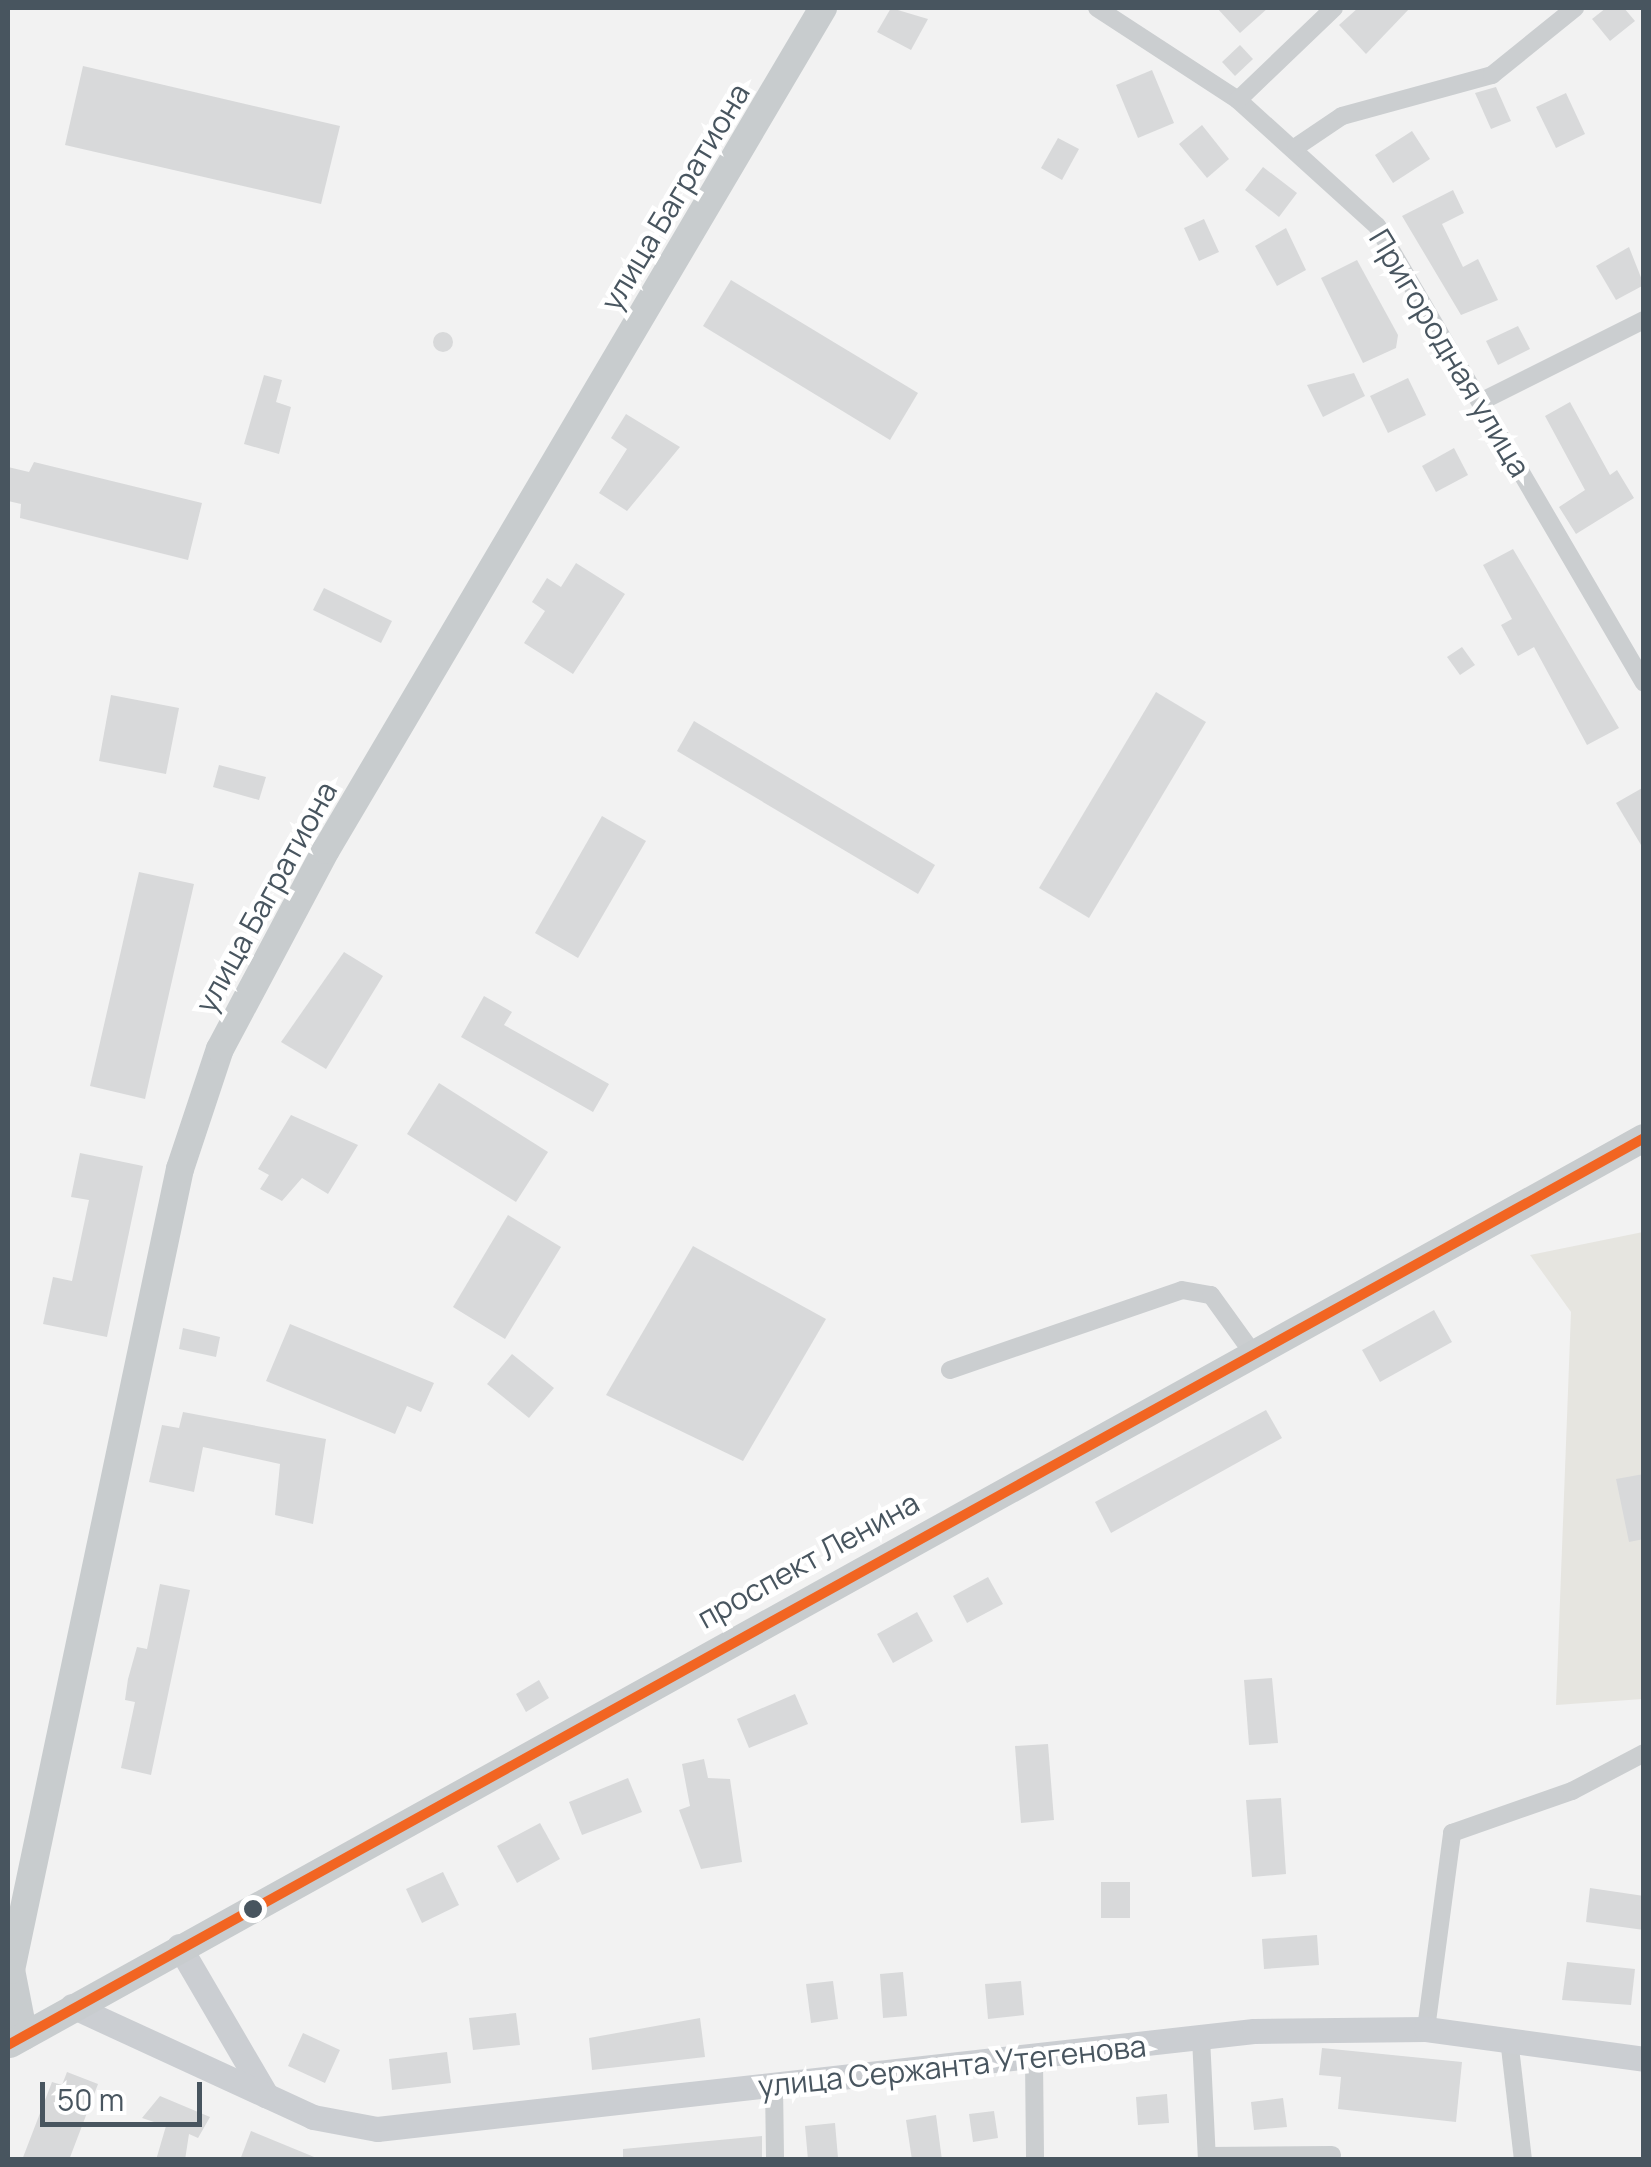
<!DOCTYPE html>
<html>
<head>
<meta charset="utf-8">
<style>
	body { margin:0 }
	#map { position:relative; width:1651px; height:2167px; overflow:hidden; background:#f2f2f2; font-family:Manrope,sans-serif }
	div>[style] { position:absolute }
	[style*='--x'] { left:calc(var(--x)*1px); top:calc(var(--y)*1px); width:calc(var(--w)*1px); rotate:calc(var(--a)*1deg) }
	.commercial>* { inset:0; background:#e6e5e0 }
	.building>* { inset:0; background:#d8d9da }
	.round { border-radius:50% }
	.minor>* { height:18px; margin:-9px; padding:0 9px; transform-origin:9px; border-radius:9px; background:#cbced0 }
	.secondary>* { height:25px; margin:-12.5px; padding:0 12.5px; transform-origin:12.5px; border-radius:12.5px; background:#cbced2 }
	.primary>* { height:28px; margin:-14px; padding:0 14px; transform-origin:14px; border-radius:14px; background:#c8ccce }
	.bus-1>* { height:10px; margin:-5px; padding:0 5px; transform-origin:5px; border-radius:5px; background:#f26522 }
	.dots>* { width:28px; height:28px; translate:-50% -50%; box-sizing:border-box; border:5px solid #fff; border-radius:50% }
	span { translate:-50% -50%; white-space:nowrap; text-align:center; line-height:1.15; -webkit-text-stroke:9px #fff; paint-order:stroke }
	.street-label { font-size:30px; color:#48555f }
	.frame { position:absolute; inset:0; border:10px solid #48555f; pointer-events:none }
	.scale { position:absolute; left:40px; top:2082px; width:162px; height:45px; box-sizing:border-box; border:5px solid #48555f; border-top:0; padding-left:12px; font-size:30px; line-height:35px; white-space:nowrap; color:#48555f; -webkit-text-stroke:8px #fff; paint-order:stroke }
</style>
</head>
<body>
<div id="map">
	<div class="commercial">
		<i style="clip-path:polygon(1643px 1232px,1643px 1699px,1556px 1705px,1571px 1312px,1530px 1255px)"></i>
	</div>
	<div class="building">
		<i style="clip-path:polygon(891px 8px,928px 19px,911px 50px,877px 32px)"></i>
		<i style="clip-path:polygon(1217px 8px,1268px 8px,1240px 33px)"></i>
		<i style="clip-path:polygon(1358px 8px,1410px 8px,1366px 54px,1339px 25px)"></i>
		<i style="clip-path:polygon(1606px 8px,1624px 8px,1635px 21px,1610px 41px,1592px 19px)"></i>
		<i style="clip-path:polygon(1240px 45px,1253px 59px,1235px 76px,1222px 62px)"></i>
		<i style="clip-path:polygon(83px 66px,340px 126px,321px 204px,65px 145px)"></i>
		<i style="clip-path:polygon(1152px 70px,1174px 123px,1138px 138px,1116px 85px)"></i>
		<i style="clip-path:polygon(1496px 87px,1511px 121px,1491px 129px,1475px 93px)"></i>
		<i style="clip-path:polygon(1566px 93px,1585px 134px,1556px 148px,1536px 107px)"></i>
		<i style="clip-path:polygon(1202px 125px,1229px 159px,1207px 178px,1179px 144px)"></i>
		<i style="clip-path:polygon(1412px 131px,1430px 159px,1393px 183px,1375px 155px)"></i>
		<i style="clip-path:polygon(1058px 138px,1079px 149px,1062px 180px,1041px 168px)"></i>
		<i style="clip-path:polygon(1263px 167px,1297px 193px,1279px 217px,1245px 190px)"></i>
		<i style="clip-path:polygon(1453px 190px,1464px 213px,1442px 224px,1463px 267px,1478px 259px,1498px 300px,1461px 315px,1402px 216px)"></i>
		<i style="clip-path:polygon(1204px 219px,1219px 252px,1199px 261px,1184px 228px)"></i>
		<i style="clip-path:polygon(1286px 228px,1306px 270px,1277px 286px,1255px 246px)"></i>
		<i style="clip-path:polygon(1629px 247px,1644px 285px,1616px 300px,1596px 266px)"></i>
		<i style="clip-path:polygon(1357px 260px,1398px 335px,1396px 348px,1363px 363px,1321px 278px)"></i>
		<i style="clip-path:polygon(731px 280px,918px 393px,890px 440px,703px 326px)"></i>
		<i style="clip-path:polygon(1518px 326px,1530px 349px,1498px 365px,1486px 341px)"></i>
		<i class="round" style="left:433px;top:332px;width:20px;height:20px"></i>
		<i style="clip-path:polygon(1354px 373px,1365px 396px,1323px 417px,1307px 385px)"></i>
		<i style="clip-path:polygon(264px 375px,282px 380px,276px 402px,291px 407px,279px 454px,244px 444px)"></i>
		<i style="clip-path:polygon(1408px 378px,1426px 415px,1388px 433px,1370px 396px)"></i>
		<i style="clip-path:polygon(1570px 402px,1610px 475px,1617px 470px,1634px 498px,1576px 534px,1559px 507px,1585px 490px,1545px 416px)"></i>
		<i style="clip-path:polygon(626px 414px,680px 447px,627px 511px,599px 493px,627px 449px,611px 438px)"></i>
		<i style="clip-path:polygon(1454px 448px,1468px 475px,1436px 492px,1422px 466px)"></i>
		<i style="clip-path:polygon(34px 462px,202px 503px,188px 560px,20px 518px,21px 504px,8px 501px,8px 467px,29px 472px)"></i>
		<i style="clip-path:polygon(1513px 549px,1619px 728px,1587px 745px,1534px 647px,1518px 656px,1501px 625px,1512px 619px,1483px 565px)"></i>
		<i style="clip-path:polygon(576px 563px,625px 594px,573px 674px,524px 643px,545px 611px,532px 602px,547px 578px,561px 587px)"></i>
		<i style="clip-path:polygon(324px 588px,392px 621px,381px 643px,313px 610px)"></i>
		<i style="clip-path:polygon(1462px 647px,1475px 665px,1460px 675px,1447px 657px)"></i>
		<i style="clip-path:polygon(1156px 692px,1206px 722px,1089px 918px,1039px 888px)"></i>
		<i style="clip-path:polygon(111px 695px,179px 708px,166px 774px,99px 761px)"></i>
		<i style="clip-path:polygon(694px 721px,935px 865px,918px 894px,677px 751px)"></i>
		<i style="clip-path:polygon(219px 765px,266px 777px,259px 800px,213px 787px)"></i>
		<i style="clip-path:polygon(1644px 787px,1644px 850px,1616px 803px)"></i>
		<i style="clip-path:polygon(602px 816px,646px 841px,578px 958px,535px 933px)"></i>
		<i style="clip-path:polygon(139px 872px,194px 884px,145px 1099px,90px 1086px)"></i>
		<i style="clip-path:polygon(344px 952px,383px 976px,326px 1069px,281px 1042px)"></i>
		<i style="clip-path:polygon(484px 996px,512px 1012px,504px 1025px,609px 1084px,593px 1112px,461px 1037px)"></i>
		<i style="clip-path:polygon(439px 1083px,548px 1152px,516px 1202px,407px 1134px)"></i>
		<i style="clip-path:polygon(291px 1115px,358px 1145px,328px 1194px,302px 1178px,282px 1201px,260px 1189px,269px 1175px,258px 1169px)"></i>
		<i style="clip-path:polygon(80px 1153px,143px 1166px,107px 1337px,43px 1324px,53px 1277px,72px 1281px,89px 1200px,71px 1197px)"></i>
		<i style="clip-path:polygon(508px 1215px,561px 1247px,505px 1339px,453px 1307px)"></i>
		<i style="clip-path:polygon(693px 1246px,826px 1319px,743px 1461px,606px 1395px)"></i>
		<i style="clip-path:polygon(1434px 1310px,1452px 1342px,1380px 1382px,1362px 1350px)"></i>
		<i style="clip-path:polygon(290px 1324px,434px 1383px,421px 1412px,407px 1406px,395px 1434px,266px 1381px)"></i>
		<i style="clip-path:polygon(183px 1328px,220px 1337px,216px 1357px,179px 1349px)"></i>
		<i style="clip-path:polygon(512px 1354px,554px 1388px,529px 1418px,487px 1384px)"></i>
		<i style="clip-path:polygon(1266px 1410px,1282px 1438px,1111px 1533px,1095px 1502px)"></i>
		<i style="clip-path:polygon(183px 1412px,326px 1439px,313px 1524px,275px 1515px,280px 1464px,203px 1447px,194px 1492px,149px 1482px,162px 1425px,179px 1428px)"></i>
		<i style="clip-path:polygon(1644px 1474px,1644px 1539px,1629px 1542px,1616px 1479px)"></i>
		<i style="clip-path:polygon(988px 1577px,1003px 1604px,967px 1623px,953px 1596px)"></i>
		<i style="clip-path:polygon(160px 1584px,190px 1590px,151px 1775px,121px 1768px,135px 1702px,125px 1700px,128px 1679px,137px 1647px,147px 1649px)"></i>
		<i style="clip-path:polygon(917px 1612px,933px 1641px,893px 1663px,877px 1634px)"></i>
		<i style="clip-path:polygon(1272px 1678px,1278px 1743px,1249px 1745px,1244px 1680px)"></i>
		<i style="clip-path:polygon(539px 1680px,549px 1698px,526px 1712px,516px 1694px)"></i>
		<i style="clip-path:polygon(795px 1694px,808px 1724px,749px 1748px,737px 1719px)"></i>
		<i style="clip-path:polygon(1048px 1744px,1054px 1820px,1021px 1823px,1015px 1746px)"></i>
		<i style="clip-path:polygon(704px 1759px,708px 1778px,730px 1779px,742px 1862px,701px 1869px,679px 1810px,690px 1806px,682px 1764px)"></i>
		<i style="clip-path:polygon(628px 1778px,642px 1812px,582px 1835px,569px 1802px)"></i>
		<i style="clip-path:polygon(1281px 1798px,1286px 1874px,1252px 1877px,1246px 1800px)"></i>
		<i style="clip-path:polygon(540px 1823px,560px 1859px,517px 1883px,497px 1846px)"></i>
		<i style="clip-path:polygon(443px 1872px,459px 1905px,422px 1923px,406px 1889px)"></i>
		<i style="clip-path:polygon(1101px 1882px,1130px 1882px,1130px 1918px,1101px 1918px)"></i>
		<i style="clip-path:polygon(1590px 1888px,1644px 1896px,1644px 1930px,1586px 1922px)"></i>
		<i style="clip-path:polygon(1317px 1935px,1319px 1965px,1264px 1969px,1262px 1939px)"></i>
		<i style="clip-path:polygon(1567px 1962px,1635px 1969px,1631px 2005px,1562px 2000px)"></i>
		<i style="clip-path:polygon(903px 1972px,907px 2016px,883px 2018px,880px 1974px)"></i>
		<i style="clip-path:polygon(833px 1981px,838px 2019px,811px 2023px,806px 1984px)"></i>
		<i style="clip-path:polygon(1021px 1981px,1024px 2015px,988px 2019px,985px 1984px)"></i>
		<i style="clip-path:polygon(516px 2013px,520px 2045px,473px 2050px,469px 2018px)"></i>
		<i style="clip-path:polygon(700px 2018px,705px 2057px,592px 2070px,589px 2038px)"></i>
		<i style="clip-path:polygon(303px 2033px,340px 2050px,325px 2083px,288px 2066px)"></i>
		<i style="clip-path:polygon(1322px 2048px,1462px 2062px,1456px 2122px,1338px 2109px,1341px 2077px,1319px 2075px)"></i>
		<i style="clip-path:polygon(447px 2052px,451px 2083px,392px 2090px,389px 2059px)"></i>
		<i style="clip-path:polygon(67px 2072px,98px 2084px,69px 2160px,22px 2160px,52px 2082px,62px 2085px)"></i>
		<i style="clip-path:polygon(1167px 2094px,1169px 2123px,1138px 2125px,1136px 2097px)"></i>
		<i style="clip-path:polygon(160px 2096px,210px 2117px,198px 2138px,189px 2134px,185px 2160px,156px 2160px,166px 2126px,142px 2118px)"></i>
		<i style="clip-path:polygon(1283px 2098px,1287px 2127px,1254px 2130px,1251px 2102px)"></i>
		<i style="clip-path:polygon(994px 2111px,998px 2138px,973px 2142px,969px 2114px)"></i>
		<i style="clip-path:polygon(936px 2115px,942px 2160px,912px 2160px,906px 2120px)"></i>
		<i style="clip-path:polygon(835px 2123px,838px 2158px,808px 2160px,805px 2126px)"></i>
		<i style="clip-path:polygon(251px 2131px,319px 2159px,319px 2160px,240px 2160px)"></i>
		<i style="clip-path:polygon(762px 2136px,762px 2160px,623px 2160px,623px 2149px)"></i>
	</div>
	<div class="minor">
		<i style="--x:1097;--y:8;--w:168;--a:33.1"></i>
		<i style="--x:1238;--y:100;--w:188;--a:42.2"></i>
		<i style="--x:1377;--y:226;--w:529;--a:59.7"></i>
		<i style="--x:1238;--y:100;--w:133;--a:-43.8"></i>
		<i style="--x:1296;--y:147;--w:55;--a:-34"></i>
		<i style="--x:1342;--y:116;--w:156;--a:-15.3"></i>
		<i style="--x:1492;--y:75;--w:107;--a:-38.9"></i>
		<i style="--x:1482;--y:401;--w:181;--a:-26.6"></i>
		<i style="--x:950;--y:1370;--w:245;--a:-19"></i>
		<i style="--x:1182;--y:1290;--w:29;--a:10"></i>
		<i style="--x:1211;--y:1295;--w:70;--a:54.3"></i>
		<i style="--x:1426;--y:2029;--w:198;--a:-82.4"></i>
		<i style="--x:1452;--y:1833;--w:127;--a:-19.3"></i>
		<i style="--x:1572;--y:1791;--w:81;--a:-27.8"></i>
		<i style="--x:1201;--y:2038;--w:122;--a:87.2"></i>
		<i style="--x:1509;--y:2039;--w:122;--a:83.4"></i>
		<i style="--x:1034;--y:2059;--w:101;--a:89.4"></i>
		<i style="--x:774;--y:2085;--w:75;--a:89.2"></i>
		<i style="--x:1207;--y:2156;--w:125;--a:-0.5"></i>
	</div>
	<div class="secondary">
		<i style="--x:179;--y:1946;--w:173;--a:59.7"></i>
		<i style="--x:72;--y:2006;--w:265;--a:24.7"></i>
		<i style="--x:313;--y:2117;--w:65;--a:10.6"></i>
		<i style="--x:377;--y:2129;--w:882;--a:-6.38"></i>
		<i style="--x:1254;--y:2031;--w:172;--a:-0.7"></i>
		<i style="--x:1426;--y:2029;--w:220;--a:7.8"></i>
	</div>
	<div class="primary">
		<i style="--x:24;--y:2036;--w:67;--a:-101.1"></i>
		<i style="--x:11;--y:1970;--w:819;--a:-78.09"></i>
		<i style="--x:180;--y:1169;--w:126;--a:-71.6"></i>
		<i style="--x:220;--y:1049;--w:225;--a:-62"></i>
		<i style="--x:326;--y:850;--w:978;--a:-59.45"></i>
		<i style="--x:10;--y:2044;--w:1868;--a:-29.01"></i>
	</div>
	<div class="bus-1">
		<i style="--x:8;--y:2045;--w:1871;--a:-29"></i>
	</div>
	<div class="dots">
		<i style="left:253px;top:1909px;background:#48555f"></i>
	</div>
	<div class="street-label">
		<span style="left:675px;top:197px;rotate:-59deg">улица Багратиона</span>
		<span style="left:1450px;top:353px;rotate:59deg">Пригородная улица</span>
		<span style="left:266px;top:897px;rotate:-61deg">улица Багратиона</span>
		<span style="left:808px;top:1560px;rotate:-29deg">проспект Ленина</span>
		<span style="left:952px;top:2066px;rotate:-6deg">улица Сержанта Утегенова</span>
	</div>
	<div class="frame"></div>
	<div class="scale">50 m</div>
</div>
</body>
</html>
